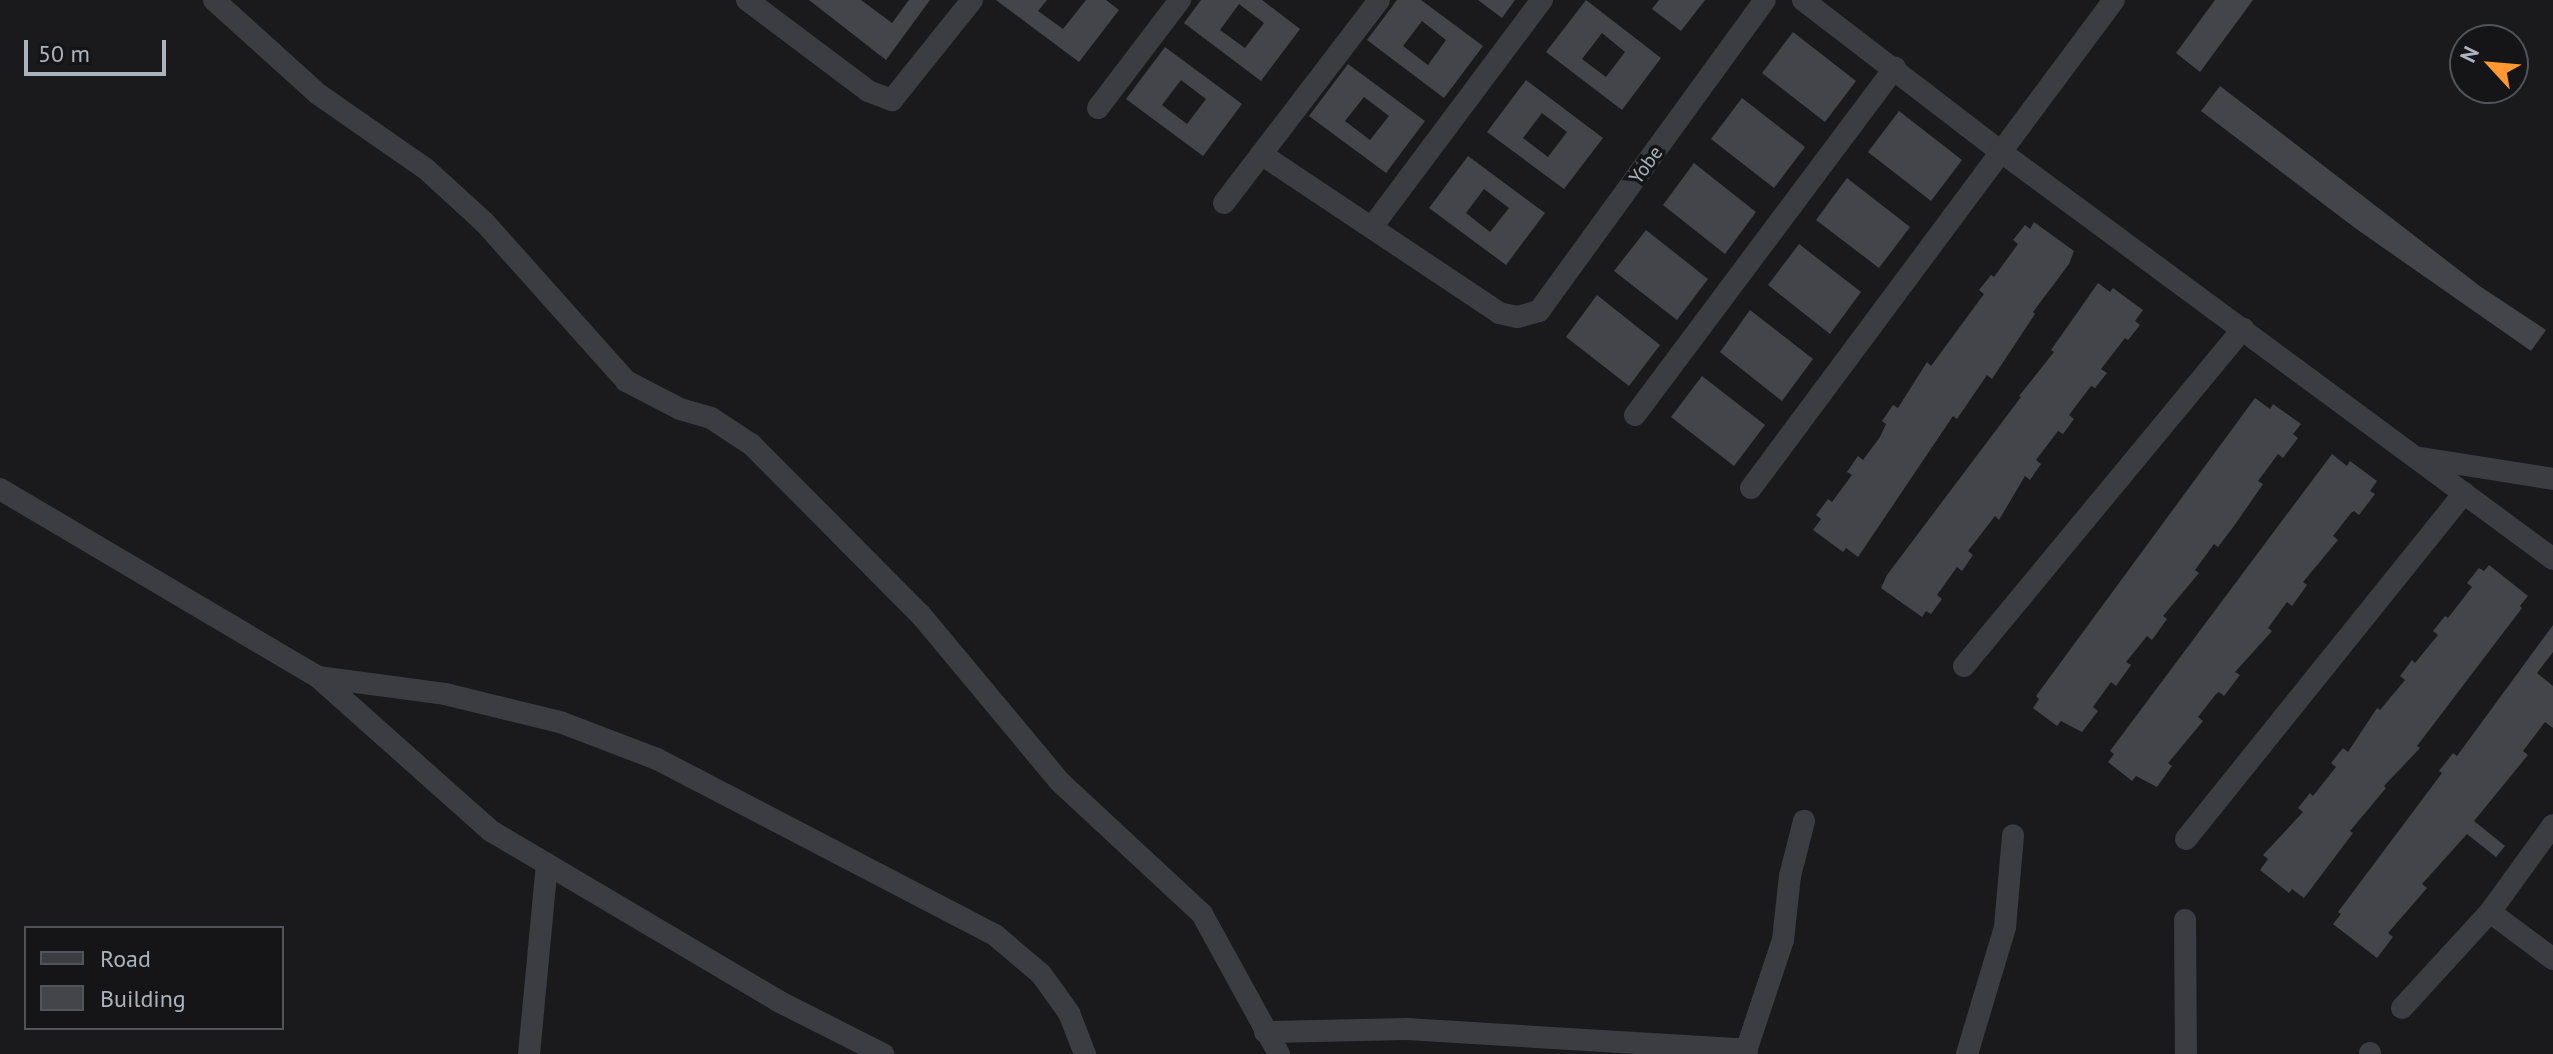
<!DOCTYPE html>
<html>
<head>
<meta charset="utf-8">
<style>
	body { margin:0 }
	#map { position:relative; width:2553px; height:1054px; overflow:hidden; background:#1a1a1d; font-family:"PT Sans",sans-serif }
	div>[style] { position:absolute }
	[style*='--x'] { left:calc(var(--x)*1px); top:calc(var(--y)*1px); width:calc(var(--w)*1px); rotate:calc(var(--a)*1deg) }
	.building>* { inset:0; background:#44454a }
	.street>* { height:22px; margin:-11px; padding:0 11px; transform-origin:11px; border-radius:11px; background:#3b3d42 }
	span { translate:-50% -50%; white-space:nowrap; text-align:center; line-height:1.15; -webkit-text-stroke:7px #151518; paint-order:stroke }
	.street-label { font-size:20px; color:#abb4bd }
	.legend { position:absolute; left:24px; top:926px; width:260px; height:104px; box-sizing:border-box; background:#151518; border:2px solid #51555a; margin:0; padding:10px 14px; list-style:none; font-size:24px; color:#abb4bd }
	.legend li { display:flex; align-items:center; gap:16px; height:40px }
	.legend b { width:40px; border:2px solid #51555a }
	.north { position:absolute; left:2449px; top:24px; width:80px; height:80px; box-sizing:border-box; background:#151518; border:2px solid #51555a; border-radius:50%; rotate:296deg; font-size:22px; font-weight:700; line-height:32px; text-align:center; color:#abb4bd }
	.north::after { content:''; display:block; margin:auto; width:28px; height:36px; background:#ff9830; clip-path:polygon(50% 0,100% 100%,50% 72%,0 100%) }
	.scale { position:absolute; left:24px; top:40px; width:142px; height:36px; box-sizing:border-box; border:4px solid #abb4bd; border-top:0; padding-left:10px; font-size:24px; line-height:28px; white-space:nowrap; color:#abb4bd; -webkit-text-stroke:6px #151518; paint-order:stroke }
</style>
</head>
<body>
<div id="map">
	<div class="building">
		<i style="clip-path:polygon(809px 0,861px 0,892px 23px,909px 0,930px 0,886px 60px)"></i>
		<i style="clip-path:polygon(996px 0,1047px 0,1038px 11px,1063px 29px,1086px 0,1106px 0,1119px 10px,1079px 62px)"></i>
		<i style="clip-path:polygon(evenodd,1201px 0,1262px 0,1300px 29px,1261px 81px,1184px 23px,1201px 0,1239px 4px,1264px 23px,1245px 48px,1220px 30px,1239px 4px)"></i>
		<i style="clip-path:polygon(evenodd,1397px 0,1421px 0,1483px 46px,1444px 98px,1367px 40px,1397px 0,1422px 21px,1446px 40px,1428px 65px,1403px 46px,1422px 21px)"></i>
		<i style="clip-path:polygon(1478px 0,1515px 0,1502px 18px)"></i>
		<i style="clip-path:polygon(evenodd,1586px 0,1661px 58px,1622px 110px,1546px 52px,1586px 0,1602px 33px,1625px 52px,1606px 77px,1582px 59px,1602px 33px)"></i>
		<i style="clip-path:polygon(1659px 0,1705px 0,1681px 31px,1652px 9px)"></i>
		<i style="clip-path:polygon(2215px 0,2253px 0,2200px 72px,2176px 53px)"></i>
		<i style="clip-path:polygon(1793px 32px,1856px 81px,1825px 122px,1762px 73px)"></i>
		<i style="clip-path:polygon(evenodd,1165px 47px,1242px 104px,1203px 156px,1126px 99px,1165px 47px,1181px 80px,1206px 99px,1187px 124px,1162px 105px,1181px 80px)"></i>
		<i style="clip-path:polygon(evenodd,1348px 64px,1425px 121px,1386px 173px,1309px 116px,1348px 64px,1364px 97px,1389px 116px,1370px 140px,1345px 121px,1364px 97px)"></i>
		<i style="clip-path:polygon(evenodd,1526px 80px,1603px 138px,1564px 189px,1487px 132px,1526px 80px,1542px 113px,1567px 132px,1548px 157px,1523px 138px,1542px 113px)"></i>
		<i style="clip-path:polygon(2220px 86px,2481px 287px,2546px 330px,2531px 351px,2355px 228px,2201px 111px)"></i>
		<i style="clip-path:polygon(1742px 98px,1805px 147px,1774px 188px,1711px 139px)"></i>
		<i style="clip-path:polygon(1899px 111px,1962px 160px,1931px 201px,1868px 152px)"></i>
		<i style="clip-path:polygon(evenodd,1468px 156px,1545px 213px,1506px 265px,1429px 208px,1468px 156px,1484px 189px,1509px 208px,1490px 232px,1466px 213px,1484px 189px)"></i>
		<i style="clip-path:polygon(1694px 163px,1756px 212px,1725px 254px,1663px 205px)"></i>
		<i style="clip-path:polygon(1847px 178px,1910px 227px,1879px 268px,1816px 220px)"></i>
		<i style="clip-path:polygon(2034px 222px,2074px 251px,2069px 264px,2033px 312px,2035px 314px,1992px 379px,1987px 375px,1957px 419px,1953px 416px,1858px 557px,1846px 548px,1843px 552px,1813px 530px,1821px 519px,1816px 515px,1828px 499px,1832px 502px,1852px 475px,1847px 472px,1858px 456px,1863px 460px,1880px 437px,1886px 424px,1882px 421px,1893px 405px,1898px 408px,1927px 362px,1931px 366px,1984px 294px,1979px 290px,1991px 275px,1994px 277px,2018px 244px,2013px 240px,2025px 225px,2030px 229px)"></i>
		<i style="clip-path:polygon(1646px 230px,1708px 279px,1677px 320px,1614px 271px)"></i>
		<i style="clip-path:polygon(1799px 244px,1861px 292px,1830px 334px,1768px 285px)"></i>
		<i style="clip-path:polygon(2098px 283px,2110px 292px,2113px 288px,2143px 310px,2135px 321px,2140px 325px,2128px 340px,2125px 338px,2101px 369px,2107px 373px,2095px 388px,2091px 386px,2069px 415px,2074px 419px,2063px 434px,2058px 431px,2036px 460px,2041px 464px,2030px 480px,2025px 476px,1999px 520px,1995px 516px,1968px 551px,1973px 555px,1962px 571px,1957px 567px,1937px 595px,1942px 599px,1931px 614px,1926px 611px,1922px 617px,1881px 588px,1887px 575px,2021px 397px,2019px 396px,2054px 352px,2051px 350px)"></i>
		<i style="clip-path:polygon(1597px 295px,1660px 345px,1629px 386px,1566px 337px)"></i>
		<i style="clip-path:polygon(1750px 310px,1813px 359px,1782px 401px,1720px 352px)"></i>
		<i style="clip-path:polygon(1702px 376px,1765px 425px,1734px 466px,1671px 417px)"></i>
		<i style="clip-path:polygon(2255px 398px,2270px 409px,2273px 404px,2301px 424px,2293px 434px,2298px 438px,2283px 458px,2278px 454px,2258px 481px,2263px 484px,2234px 526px,2218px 547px,2214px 544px,2195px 570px,2199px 573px,2163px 616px,2167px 619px,2152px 640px,2147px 636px,2126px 662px,2131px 665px,2116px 686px,2111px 682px,2093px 707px,2098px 711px,2082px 732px,2061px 721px,2057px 726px,2033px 708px,2039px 699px,2036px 696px)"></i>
		<i style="clip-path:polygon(2332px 454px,2347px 466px,2350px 461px,2377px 481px,2370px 491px,2375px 494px,2359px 515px,2354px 511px,2351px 513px,2333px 536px,2338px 540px,2303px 582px,2307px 585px,2292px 606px,2287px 602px,2268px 628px,2272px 631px,2235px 672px,2240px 675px,2224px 696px,2219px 692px,2216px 694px,2198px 717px,2203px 721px,2168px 763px,2172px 766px,2157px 787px,2136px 776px,2132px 781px,2108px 762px,2114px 754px,2110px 751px)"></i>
		<i style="clip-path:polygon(2489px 565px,2528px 596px,2520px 606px,2522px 608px,2417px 746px,2420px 748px,2384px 786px,2386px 788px,2350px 831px,2353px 833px,2304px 898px,2292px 889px,2289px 893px,2260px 870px,2268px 859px,2263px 855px,2303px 812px,2298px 808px,2310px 793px,2313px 796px,2336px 767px,2331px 763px,2343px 748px,2348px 752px,2377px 708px,2380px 710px,2405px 680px,2400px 676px,2412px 660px,2415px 663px,2438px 635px,2433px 631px,2445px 616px,2448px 618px,2472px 587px,2467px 583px,2479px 568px,2484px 571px)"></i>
		<i style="clip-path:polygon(2553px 625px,2553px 652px,2537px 673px,2553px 686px,2553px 728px,2545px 722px,2523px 751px,2528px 755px,2474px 821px,2505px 846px,2496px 857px,2467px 834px,2422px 884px,2427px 888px,2388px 933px,2393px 937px,2377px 958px,2333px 924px,2341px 914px,2338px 912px,2442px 773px,2439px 771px,2453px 753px,2457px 756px)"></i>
	</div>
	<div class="street">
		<i style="--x:214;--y:0;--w:140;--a:42.1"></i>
		<i style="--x:318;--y:94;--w:131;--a:34.8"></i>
		<i style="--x:426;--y:169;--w:79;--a:42.4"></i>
		<i style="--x:484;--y:222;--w:213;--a:48.2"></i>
		<i style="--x:626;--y:381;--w:61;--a:27.4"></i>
		<i style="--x:680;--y:409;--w:32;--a:16"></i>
		<i style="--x:711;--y:418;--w:49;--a:33.4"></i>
		<i style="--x:752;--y:445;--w:238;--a:45.2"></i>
		<i style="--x:920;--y:614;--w:219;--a:50.2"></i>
		<i style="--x:1060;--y:782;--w:194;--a:42.9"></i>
		<i style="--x:1202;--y:914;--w:160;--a:61.2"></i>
		<i style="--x:747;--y:0;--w:151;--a:36.9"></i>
		<i style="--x:868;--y:91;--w:26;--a:21"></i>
		<i style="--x:892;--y:100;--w:128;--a:-51.3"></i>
		<i style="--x:1803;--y:0;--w:248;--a:37.5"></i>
		<i style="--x:2000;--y:151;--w:687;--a:36.42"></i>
		<i style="--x:1098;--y:108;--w:136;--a:-52.8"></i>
		<i style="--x:1261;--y:154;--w:286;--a:33.7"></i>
		<i style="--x:1499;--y:313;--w:19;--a:12"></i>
		<i style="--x:1518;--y:317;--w:22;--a:-16"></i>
		<i style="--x:1539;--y:311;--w:384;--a:-54"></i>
		<i style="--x:1224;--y:203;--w:255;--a:-52.6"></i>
		<i style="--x:1372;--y:227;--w:284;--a:-53.2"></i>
		<i style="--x:1635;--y:415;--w:434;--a:-53.2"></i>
		<i style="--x:2421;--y:458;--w:134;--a:9"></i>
		<i style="--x:1751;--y:488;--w:608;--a:-53.36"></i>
		<i style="--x:0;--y:489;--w:369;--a:30.6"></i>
		<i style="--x:318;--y:677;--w:232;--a:41.7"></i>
		<i style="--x:491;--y:831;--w:334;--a:30.6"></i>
		<i style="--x:778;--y:1001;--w:118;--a:26.8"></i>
		<i style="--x:1964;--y:666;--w:438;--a:-50.4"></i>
		<i style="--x:318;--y:677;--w:128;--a:7.6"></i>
		<i style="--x:445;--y:694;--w:118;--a:13.7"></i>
		<i style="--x:560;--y:722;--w:104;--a:20.9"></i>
		<i style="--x:657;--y:759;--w:381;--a:27.5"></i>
		<i style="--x:995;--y:935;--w:60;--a:40.3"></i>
		<i style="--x:1041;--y:974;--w:48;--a:54.3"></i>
		<i style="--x:1069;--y:1013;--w:44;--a:68.7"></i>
		<i style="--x:2186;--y:839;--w:444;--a:-51.2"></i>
		<i style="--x:2490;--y:912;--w:79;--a:36.7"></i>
		<i style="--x:2185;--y:920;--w:134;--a:89.6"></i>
		<i style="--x:2402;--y:1008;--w:130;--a:-47.5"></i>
		<i style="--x:2490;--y:912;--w:107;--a:-54.1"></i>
		<i style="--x:1265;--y:1032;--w:142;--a:-1.2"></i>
		<i style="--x:1407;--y:1029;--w:341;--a:3.5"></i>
		<i style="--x:529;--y:1054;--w:191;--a:-84.6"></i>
		<i style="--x:1745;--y:1054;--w:120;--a:-71.6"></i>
		<i style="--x:1783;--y:940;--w:64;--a:-83.8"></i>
		<i style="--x:1790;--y:876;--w:57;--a:-75.7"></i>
		<i style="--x:1967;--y:1054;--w:133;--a:-73.3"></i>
		<i style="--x:2005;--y:927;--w:92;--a:-85"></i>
		<i style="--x:2370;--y:1054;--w:1;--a:-90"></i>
	</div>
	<div class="street-label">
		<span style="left:1646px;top:165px;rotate:-54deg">Yobe</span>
	</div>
	<ul class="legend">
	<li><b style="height:10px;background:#3b3d42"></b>Road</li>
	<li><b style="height:22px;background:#44454a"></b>Building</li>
	</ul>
	<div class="north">N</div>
	<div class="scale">50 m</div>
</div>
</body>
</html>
